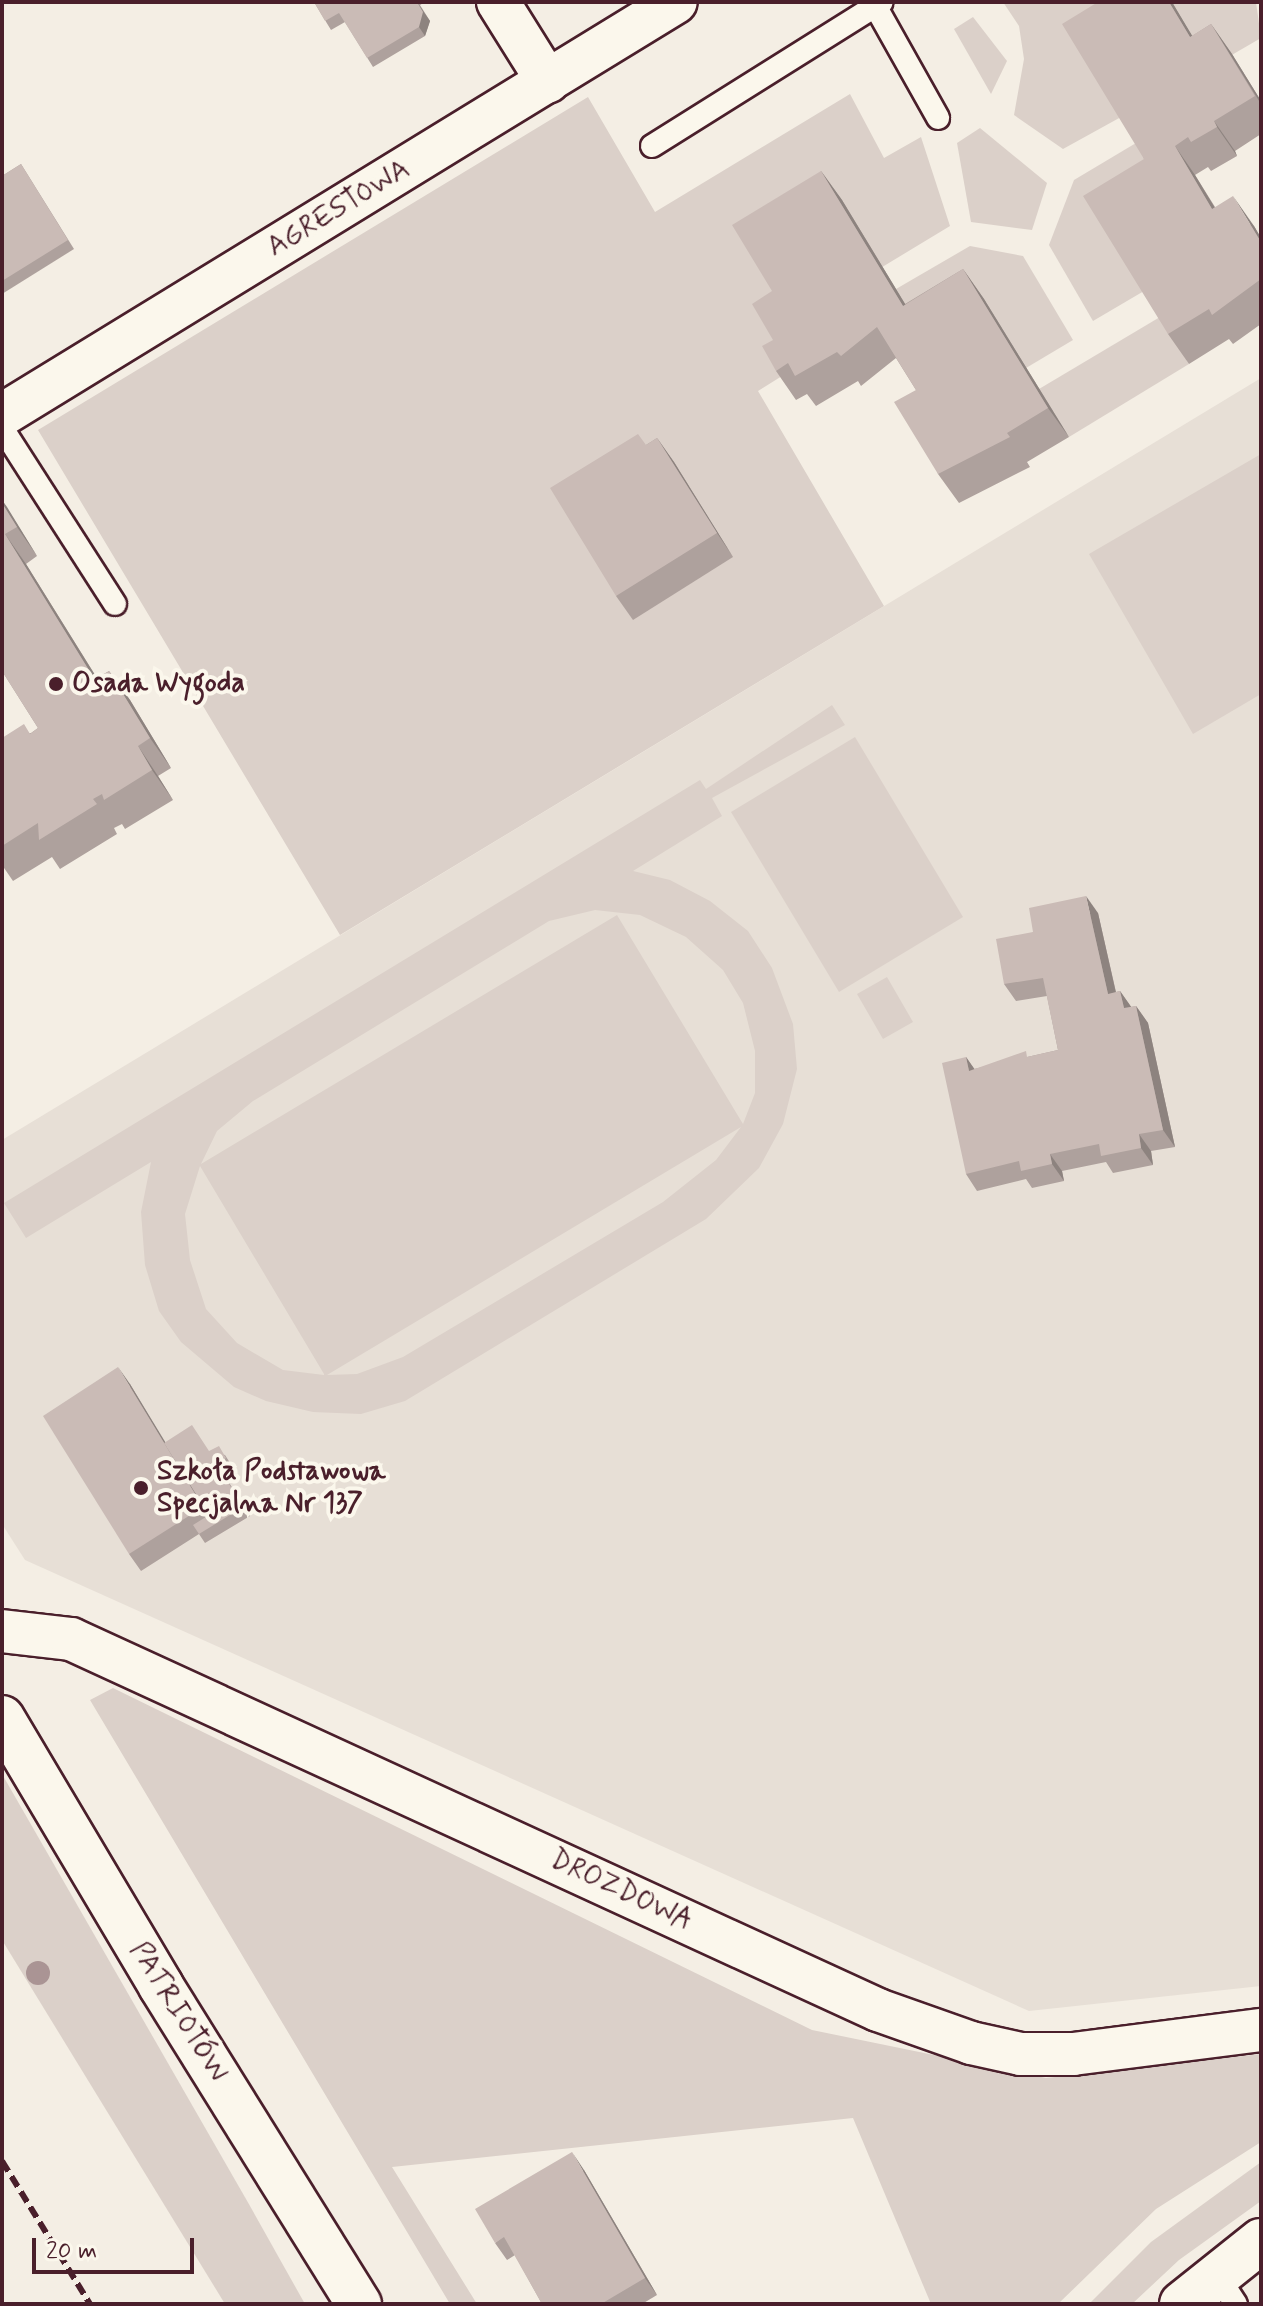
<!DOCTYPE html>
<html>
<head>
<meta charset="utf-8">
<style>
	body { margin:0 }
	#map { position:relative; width:1263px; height:2306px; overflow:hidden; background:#f4eee4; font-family:Mynerve,sans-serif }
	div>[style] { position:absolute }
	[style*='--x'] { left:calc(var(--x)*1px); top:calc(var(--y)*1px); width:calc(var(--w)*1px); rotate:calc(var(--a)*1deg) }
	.built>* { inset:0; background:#e7dfd6 }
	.green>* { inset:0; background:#dbd0c9 }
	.roads { filter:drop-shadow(2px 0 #4a1f2b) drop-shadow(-2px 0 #4a1f2b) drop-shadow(0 2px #4a1f2b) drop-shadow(0 -2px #4a1f2b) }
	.service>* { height:22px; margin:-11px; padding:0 11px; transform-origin:11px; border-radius:11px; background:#fbf7ec }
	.minor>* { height:42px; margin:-21px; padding:0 21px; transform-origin:21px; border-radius:21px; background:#fbf7ec }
	.secondary>* { height:44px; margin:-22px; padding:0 22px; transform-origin:22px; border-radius:22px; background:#fbf7ec }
	.rail>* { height:6px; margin-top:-3px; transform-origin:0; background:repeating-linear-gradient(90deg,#4a1f2b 0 12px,transparent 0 18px) }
	.trees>* { width:24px; height:24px; margin:-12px; border-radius:50%; background:#aa9494 }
	.wall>* { inset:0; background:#aea19d }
	.shaded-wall>* { inset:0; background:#8d837f }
	.building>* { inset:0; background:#cabbb6 }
	.dots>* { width:22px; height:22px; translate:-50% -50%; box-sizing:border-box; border:4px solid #fbf7ec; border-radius:50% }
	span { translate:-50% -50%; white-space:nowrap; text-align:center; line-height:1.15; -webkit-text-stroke:8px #fbf7ec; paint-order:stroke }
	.street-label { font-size:28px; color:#4a1f2b }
	.poi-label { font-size:28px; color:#4a1f2b; font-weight:700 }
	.left { translate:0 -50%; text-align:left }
	.frame { position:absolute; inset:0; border:4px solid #4a1f2b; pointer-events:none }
	.scale { position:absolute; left:32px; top:2238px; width:162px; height:36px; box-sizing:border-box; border:4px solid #4a1f2b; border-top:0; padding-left:10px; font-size:24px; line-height:28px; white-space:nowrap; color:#4a1f2b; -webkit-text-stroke:6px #fbf7ec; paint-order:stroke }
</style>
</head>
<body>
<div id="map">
	<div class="built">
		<i style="clip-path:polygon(1261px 378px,1261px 1986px,1029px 2011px,25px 1560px,2px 1524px,2px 1140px)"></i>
	</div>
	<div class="green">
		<i style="clip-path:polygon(1003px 2px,1167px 2px,1121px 117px,1063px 149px,1014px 115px,1024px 59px,1019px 26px)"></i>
		<i style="clip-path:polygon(1172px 2px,1256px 2px,1261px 38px,1211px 67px)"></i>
		<i style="clip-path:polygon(973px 17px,1007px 61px,991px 94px,954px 29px)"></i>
		<i style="clip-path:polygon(850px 94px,884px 158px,921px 137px,950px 226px,793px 321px,782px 376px,758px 391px,884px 606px,340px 935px,38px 430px,588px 97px,655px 212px)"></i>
		<i style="clip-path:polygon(980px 128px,1047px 183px,1032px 230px,971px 222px,957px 143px)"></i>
		<i style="clip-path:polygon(1136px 143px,1165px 189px,1144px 291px,1093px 321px,1049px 245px,1074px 180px)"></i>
		<i style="clip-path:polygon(970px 246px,1023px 256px,1073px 340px,1026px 368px,924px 335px,896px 289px)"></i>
		<i style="clip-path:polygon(1160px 317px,1189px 364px,1069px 437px,1039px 389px)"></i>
		<i style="clip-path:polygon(1261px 454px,1261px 694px,1193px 734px,1089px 554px)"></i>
		<i style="clip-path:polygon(evenodd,832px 705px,845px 725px,712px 798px,722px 816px,633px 871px,670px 880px,710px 901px,748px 931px,772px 968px,793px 1024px,797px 1069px,783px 1124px,759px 1168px,706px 1219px,405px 1401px,361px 1414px,313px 1412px,266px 1401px,234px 1387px,181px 1342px,159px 1311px,145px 1265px,141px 1212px,151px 1162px,26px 1238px,4px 1203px,700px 780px,706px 789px,832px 705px,595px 910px,640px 915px,686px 937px,723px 970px,743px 1003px,755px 1051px,755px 1093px,743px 1124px,617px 915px,201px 1164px,217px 1131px,253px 1101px,549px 921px,595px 910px,832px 705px,741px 1127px,716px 1160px,663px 1202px,403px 1357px,357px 1374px,327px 1375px,741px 1127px,832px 705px,200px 1166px,324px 1374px,324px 1375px,283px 1370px,237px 1343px,206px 1309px,190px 1260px,185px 1214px,200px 1166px)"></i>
		<i style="clip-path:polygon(855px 737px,963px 917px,839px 992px,731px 812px)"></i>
		<i style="clip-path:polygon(887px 977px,913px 1022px,883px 1039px,857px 994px)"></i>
		<i style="clip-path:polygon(113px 1688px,812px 2030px,1046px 2078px,1261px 2054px,1261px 2142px,1156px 2209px,1058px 2304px,931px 2304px,853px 2118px,392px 2167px,477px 2304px,450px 2304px,90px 1700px)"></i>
		<i style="clip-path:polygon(2px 1774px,250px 2206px,305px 2304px,225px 2304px,2px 1940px)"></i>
		<i style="clip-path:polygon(1261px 2162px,1261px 2201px,1179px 2260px,1132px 2304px,1089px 2304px,1151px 2242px)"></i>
	</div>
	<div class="roads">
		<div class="service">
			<i style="--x:873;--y:2;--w:133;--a:60.7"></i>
			<i style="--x:652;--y:146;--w:271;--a:-32.1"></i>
			<i style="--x:2;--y:428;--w:209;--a:57.3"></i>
			<i style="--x:1217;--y:2275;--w:35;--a:57"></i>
		</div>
		<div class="minor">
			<i style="--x:498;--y:2;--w:94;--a:58"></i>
			<i style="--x:2;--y:415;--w:790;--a:-31.5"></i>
			<i style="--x:2;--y:1631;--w:69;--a:6.6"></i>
			<i style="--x:71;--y:1639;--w:888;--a:24.69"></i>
			<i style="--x:878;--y:2010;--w:99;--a:19.5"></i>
			<i style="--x:971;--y:2043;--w:51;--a:12.4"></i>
			<i style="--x:1021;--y:2054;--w:52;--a:0"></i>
			<i style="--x:1073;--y:2054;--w:190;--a:-7.3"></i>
		</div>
		<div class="secondary">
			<i style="--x:2;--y:1718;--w:312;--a:59.3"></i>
			<i style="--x:161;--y:1986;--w:375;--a:58.1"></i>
			<i style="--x:1182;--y:2304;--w:101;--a:-38.6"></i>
		</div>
	</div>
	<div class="rail">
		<i style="--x:2;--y:2161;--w:168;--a:58.4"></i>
	</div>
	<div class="trees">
		<i style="left:38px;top:1973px"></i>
	</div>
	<div class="wall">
		<i style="clip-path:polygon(314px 2px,425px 2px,420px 5px,430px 21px,425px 36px,373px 67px,345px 22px,331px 30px)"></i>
		<i style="clip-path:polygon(1098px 2px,1172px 2px,1192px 36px,1211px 24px,1232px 54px,1261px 101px,1261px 134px,1235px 151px,1237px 156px,1211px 171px,1208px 167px,1195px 175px,1215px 207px,1254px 226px,1261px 238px,1261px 324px,1233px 344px,1229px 339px,1189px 364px,1168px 334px,1144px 159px)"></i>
		<i style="clip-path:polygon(21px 164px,74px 249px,2px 294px,2px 176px)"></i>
		<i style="clip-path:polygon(821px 171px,842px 200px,905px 304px,963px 269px,984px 299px,1069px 437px,1027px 462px,1030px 467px,959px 503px,938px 474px,916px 390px,896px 358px,861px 386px,858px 381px,816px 406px,807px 394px,796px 400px,776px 371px,772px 291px)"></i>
		<i style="clip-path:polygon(657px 438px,674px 462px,733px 557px,633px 620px,616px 596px,646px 445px)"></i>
		<i style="clip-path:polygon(2px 500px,37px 556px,26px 564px,97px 678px,109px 671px,130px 700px,171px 768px,158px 776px,173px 800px,125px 829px,122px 824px,114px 828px,117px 834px,60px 869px,52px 857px,13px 881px,2px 865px,2px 738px,31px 733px,38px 728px,2px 671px)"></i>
		<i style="clip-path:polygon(1098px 913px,1116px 992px,1120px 991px,1131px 1007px,1136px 1006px,1148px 1023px,1175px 1147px,1151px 1151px,1153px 1165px,1113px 1173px,1106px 1162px,1062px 1171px,1064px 1181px,1032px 1188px,1026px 1179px,977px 1191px,966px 1174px,966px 1057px,974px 1069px,1058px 1050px,1047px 996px,1016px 1001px,1004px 984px,1033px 932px)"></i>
		<i style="clip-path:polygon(130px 1384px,165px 1443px,225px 1455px,232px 1466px,223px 1473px,250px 1516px,205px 1543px,199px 1534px,141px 1571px,129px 1554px)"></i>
		<i style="clip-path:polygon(584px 2170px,657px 2295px,642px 2304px,542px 2304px,515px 2255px,507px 2260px,495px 2243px)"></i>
	</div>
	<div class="shaded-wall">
		<i style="clip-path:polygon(417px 2px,430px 21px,425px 36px,419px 27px)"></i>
		<i style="clip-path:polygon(1169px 2px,1172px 2px,1211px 67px,1190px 37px)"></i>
		<i style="clip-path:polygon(1211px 24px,1232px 54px,1261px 101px,1261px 104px)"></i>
		<i style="clip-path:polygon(1214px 121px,1235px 151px,1237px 156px,1217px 127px)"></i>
		<i style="clip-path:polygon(1175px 146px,1195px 175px,1233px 238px,1212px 209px)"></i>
		<i style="clip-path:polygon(821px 171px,842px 200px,924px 335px,903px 306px)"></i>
		<i style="clip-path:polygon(1233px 196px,1254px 226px,1261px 238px,1261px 242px)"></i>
		<i style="clip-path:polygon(963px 269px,984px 299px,1069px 437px,1048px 408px)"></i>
		<i style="clip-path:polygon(657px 438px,674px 462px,733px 557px,717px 533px)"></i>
		<i style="clip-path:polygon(2px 500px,7px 507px,37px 556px,17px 527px,2px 503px)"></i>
		<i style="clip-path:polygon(5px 534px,26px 564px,116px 709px,95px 680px)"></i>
		<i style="clip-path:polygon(109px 671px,130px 700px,171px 768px,150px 738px)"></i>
		<i style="clip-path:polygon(138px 746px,158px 776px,173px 800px,152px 770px)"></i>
		<i style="clip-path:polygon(1086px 896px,1098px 913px,1120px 1011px,1108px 994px)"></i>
		<i style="clip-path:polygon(1120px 991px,1132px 1008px,1124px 1008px)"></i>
		<i style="clip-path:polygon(1136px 1006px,1148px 1023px,1175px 1147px,1163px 1130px)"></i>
		<i style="clip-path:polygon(966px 1057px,978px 1074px,969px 1071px)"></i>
		<i style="clip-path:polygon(1139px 1134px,1151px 1151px,1153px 1165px,1141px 1148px)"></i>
		<i style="clip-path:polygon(1050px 1154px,1062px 1171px,1064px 1181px,1052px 1164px)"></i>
		<i style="clip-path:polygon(118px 1367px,130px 1384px,215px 1524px,203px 1507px)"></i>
		<i style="clip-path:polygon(572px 2152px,584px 2170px,657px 2295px,645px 2278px)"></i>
	</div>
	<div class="building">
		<i style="clip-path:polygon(314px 2px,417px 2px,423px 12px,419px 27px,367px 58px,339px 13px,325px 21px)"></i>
		<i style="clip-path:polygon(1098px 2px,1169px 2px,1190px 37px,1211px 24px,1255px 96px,1214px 121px,1217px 127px,1191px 142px,1188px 137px,1175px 146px,1212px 209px,1233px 196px,1261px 242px,1261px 279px,1212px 315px,1209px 309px,1168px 334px,1083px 196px,1144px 159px,1062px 24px)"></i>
		<i style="clip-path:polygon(21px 164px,68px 240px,2px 281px,2px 176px)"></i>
		<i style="clip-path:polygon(821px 171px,903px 306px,963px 269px,1048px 408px,1007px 433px,1010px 437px,938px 474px,894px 402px,916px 390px,877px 327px,841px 356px,837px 352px,795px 376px,788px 363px,776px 371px,762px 346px,773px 340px,752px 304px,772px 291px,732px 225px)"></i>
		<i style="clip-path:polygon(638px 434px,646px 445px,657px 438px,717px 533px,616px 596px,550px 488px)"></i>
		<i style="clip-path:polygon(2px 503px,17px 527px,5px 534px,95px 680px,109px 671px,150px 738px,138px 746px,152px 770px,104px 800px,102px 794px,93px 799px,97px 804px,39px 840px,38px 823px,2px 846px,2px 738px,24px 724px,30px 734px,38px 728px,2px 671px)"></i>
		<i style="clip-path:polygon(1086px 896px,1108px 994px,1120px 991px,1124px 1008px,1136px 1006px,1163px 1130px,1139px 1134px,1141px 1148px,1101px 1156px,1099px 1144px,1050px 1154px,1052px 1164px,1021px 1171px,1019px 1161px,966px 1174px,942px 1063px,966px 1057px,969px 1071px,1026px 1051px,1027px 1057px,1058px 1050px,1043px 978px,1004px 984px,996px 939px,1033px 932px,1029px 908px)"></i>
		<i style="clip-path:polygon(118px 1367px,203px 1507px,129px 1554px,43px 1416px)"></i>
		<i style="clip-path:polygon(192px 1425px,209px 1451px,219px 1446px,226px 1458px,217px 1464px,243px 1507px,199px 1534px,193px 1525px,209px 1515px,164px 1443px)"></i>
		<i style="clip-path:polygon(572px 2152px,645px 2278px,601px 2304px,542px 2304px,504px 2237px,495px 2243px,475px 2209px)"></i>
	</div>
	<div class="dots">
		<i style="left:56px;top:684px;background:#4a1f2b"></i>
		<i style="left:141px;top:1488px;background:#4a1f2b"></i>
	</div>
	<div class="street-label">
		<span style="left:339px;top:209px;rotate:-31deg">AGRESTOWA</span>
		<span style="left:621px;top:1891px;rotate:25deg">DROZDOWA</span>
		<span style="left:178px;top:2012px;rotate:58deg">PATRIOTÓW</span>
	</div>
	<div class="poi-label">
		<span class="left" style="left:72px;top:684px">Osada Wygoda</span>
		<span class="left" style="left:157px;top:1488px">Szkoła Podstawowa<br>Specjalna Nr 137</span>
	</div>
	<div class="frame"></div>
	<div class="scale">20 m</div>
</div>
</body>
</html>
